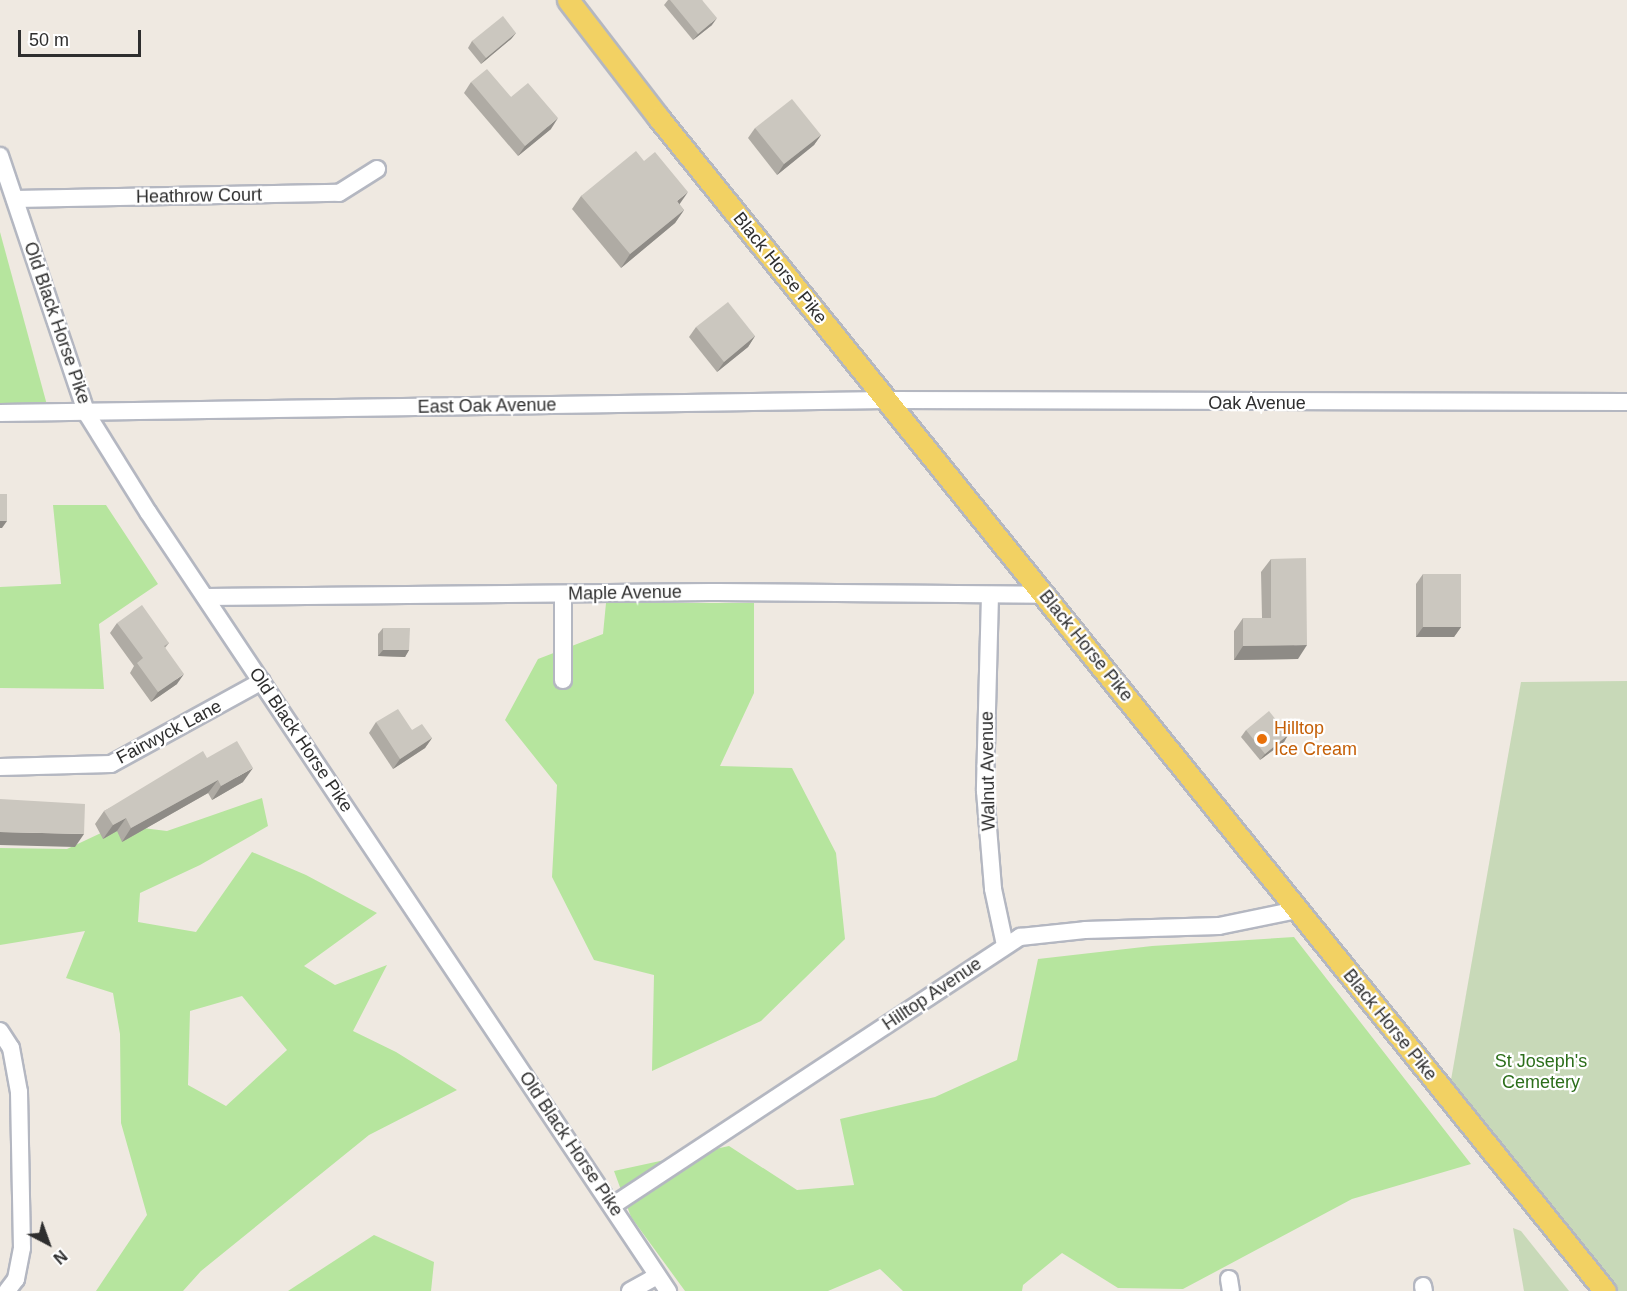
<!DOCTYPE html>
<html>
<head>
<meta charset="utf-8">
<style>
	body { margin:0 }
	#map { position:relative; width:1627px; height:1291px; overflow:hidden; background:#efe9e1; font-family:Arial,sans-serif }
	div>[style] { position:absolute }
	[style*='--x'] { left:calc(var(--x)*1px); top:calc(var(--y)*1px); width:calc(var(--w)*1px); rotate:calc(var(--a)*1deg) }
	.green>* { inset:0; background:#b6e59e }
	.cemetery>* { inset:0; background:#c8d9b8 }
	.roads { filter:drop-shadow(2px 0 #b4b7c1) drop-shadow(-2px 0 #b4b7c1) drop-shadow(0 2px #b4b7c1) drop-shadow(0 -2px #b4b7c1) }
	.minor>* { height:16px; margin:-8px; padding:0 8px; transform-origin:8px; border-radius:8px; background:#fff }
	.major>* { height:21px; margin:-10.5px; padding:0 10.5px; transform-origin:10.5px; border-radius:10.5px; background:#f2d163 }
	.wall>* { inset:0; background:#afaba4 }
	.shaded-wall>* { inset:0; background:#8e8b86 }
	.building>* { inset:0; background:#cbc7bf }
	.dots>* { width:16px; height:16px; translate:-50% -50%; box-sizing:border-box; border:3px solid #fff; border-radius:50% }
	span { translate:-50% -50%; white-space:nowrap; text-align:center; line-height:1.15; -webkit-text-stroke:4.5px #fff; paint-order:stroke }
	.street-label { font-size:18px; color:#2e2e2e }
	.food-label { font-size:18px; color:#c56008 }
	.left { translate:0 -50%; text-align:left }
	.park-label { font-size:18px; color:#2c6e1b }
	.north { position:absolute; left:18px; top:1213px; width:60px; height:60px; -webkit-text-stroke:4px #fff; paint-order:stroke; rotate:139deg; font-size:16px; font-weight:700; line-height:24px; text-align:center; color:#2e2e2e }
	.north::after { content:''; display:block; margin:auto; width:21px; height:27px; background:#2e2e2e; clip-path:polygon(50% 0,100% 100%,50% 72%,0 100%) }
	.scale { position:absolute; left:18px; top:30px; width:123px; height:27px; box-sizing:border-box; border:3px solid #2e2e2e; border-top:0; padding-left:8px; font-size:18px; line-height:21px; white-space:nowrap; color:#2e2e2e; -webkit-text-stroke:4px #fff; paint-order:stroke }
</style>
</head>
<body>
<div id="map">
	<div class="green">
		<i style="clip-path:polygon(0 232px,47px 405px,0 407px)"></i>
		<i style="clip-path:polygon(53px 505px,106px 505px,158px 584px,99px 624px,104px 689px,0 688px,0 587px,61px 584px)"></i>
		<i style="clip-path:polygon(606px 603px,754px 603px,754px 693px,720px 766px,792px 768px,836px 853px,845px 939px,761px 1021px,652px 1071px,654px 975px,594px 960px,552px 877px,557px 785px,505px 720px,538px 659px,603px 634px)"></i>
		<i style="clip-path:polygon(evenodd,262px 798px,268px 826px,200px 865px,140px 893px,138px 922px,196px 932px,252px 852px,306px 875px,377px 913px,304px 966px,335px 985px,387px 965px,353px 1031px,396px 1052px,457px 1090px,369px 1135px,201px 1271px,183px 1291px,96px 1291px,147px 1215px,121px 1123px,120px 1034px,113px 993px,66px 978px,85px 931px,0 945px,0 848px,67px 849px,118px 825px,167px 831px,262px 798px,242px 996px,287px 1050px,226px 1106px,188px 1085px,190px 1011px,242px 996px)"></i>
		<i style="clip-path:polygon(1294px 937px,1471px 1164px,1352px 1199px,1183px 1289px,1118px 1288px,1062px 1253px,1023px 1285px,1022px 1291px,903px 1291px,880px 1269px,828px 1291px,685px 1291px,631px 1217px,614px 1171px,729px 1146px,797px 1190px,854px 1185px,840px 1119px,935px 1097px,1017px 1060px,1038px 959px,1152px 946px)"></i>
		<i style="clip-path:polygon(374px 1235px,434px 1262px,431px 1291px,288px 1291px)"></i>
	</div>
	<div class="cemetery">
		<i style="clip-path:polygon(1627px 681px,1627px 1291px,1605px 1291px,1448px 1097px,1521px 682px)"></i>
		<i style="clip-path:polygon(1513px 1228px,1521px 1231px,1569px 1291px,1524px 1291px)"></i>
	</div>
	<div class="roads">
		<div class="minor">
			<i style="--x:0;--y:156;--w:272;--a:71.4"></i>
			<i style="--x:87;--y:414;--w:115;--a:58.1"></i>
			<i style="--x:148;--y:512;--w:937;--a:56.28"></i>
			<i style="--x:15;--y:199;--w:324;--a:-1.1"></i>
			<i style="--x:339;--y:193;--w:45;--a:-32.3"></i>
			<i style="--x:0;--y:413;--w:887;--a:-0.84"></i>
			<i style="--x:887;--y:400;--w:740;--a:0.15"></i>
			<i style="--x:990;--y:595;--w:196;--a:91.5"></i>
			<i style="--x:985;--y:791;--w:98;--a:85.3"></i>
			<i style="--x:993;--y:889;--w:57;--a:77.9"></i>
			<i style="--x:206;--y:597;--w:512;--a:-0.56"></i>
			<i style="--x:718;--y:592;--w:327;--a:0.5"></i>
			<i style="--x:563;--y:680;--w:85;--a:-90"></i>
			<i style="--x:0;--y:767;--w:111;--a:-1.5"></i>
			<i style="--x:111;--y:764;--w:172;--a:-28.8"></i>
			<i style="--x:0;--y:1031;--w:20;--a:57"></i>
			<i style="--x:11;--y:1048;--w:45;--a:79.7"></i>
			<i style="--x:19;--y:1092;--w:156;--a:88.9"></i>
			<i style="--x:22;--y:1248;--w:32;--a:101"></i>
			<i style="--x:16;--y:1279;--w:15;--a:127"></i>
			<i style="--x:612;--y:1206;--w:489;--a:-33.4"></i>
			<i style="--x:1020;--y:937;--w:65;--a:-6.1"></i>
			<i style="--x:1085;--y:930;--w:134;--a:-1.7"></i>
			<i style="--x:1219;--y:926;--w:80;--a:-11.6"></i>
			<i style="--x:1229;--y:1279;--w:12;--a:81"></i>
			<i style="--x:1423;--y:1286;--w:5;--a:79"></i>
			<i style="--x:630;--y:1291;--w:31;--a:-29"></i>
		</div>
		<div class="major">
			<i style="--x:568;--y:0;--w:148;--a:52.4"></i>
			<i style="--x:658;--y:117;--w:1508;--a:51.11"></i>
		</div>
	</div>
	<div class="wall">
		<i style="clip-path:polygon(668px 0,702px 0,712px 25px,693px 40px,664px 5px)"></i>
		<i style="clip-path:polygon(516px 33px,511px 39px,481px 64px,468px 48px,472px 41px)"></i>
		<i style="clip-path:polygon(471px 82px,511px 97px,551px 129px,518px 156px,464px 93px)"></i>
		<i style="clip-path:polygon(755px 128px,821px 135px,814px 145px,777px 175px,748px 138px)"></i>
		<i style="clip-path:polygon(644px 161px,684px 210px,675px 223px,621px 268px,572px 209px,581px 196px)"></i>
		<i style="clip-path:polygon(696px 327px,755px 336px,748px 347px,717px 372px,689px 337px)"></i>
		<i style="clip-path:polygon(1271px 559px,1298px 659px,1234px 660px,1234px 631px,1243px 618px,1262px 618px,1261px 572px)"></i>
		<i style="clip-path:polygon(1423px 574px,1461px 627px,1454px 637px,1416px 637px,1416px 584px)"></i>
		<i style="clip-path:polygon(117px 623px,169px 643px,165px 648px,177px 684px,151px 702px,130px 673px,134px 666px,110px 633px)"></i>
		<i style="clip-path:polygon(383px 628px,409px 650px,405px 657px,378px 656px,378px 634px)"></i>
		<i style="clip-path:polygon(376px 722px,412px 730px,432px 738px,425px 748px,393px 769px,369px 733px)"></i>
		<i style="clip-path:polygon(1246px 730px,1288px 735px,1284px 742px,1260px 760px,1241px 737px)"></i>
		<i style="clip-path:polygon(207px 758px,243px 782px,212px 800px,208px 793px,122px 842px,117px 831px,103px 839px,95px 824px,104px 811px)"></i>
	</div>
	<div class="shaded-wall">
		<i style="clip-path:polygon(717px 18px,712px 25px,693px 40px,698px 34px)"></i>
		<i style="clip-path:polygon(516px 33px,511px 39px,481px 64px,486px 58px)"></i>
		<i style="clip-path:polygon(558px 118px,551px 129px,518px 156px,525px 146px)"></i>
		<i style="clip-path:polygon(821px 135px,814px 145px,777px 175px,784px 164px)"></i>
		<i style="clip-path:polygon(688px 192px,679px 205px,677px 201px)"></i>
		<i style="clip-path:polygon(684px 210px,675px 223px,621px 268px,630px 254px)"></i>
		<i style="clip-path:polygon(755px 336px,748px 347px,717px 372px,724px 362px)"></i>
		<i style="clip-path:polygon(0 521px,7px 521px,2px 528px,0 528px)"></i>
		<i style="clip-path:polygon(1423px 627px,1461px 627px,1454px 637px,1416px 637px)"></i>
		<i style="clip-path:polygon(1307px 645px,1298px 659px,1234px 660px,1243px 646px)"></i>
		<i style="clip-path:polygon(383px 650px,409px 650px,405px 657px,378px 656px)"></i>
		<i style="clip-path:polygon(184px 674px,177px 684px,151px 702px,158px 692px)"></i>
		<i style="clip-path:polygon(1288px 735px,1284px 742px,1260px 760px,1265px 754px)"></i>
		<i style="clip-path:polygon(432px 738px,425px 748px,393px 769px,400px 759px)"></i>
		<i style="clip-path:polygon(253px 768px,243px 782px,212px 800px,221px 786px)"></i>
		<i style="clip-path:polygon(218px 780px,208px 793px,122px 842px,131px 828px)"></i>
		<i style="clip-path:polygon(126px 818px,117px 831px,103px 839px,113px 825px)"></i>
		<i style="clip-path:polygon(0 832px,84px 834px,75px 847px,0 845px)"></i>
	</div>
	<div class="building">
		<i style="clip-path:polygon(670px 0,702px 0,717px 18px,698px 34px)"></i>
		<i style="clip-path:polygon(503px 16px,516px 33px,486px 58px,472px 41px)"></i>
		<i style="clip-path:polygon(487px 69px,511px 97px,528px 83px,558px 118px,525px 146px,471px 82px)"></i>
		<i style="clip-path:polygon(792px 99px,821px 135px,784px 164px,755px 128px)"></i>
		<i style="clip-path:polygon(636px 151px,644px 161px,655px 152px,688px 192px,677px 201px,684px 210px,630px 254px,581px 196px)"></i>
		<i style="clip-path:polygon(728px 302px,755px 336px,724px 362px,696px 327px)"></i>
		<i style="clip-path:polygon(0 494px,7px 494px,7px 521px,0 521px)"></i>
		<i style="clip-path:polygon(1306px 558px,1307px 645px,1243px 646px,1243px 618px,1271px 618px,1271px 559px)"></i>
		<i style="clip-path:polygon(1423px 574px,1461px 574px,1461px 627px,1423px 627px)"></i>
		<i style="clip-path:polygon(142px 605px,169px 643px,164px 646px,184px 674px,158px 692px,137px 663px,143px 658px,117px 623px)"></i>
		<i style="clip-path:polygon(383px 628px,410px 628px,409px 650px,383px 650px)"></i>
		<i style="clip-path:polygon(398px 709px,412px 730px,422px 724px,432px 738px,400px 759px,376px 722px)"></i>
		<i style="clip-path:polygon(1269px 711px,1288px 735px,1265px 754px,1246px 730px)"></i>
		<i style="clip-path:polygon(237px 741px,253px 768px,221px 786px,218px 780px,131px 828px,126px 818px,113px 825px,104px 811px,203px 751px,207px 758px)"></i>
		<i style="clip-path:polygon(0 799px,85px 804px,84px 834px,0 832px)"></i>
	</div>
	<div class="dots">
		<i style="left:1262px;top:739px;background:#e8710a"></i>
	</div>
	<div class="street-label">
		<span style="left:199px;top:196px;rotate:-1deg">Heathrow Court</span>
		<span style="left:780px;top:268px;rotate:51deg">Black Horse Pike</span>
		<span style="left:57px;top:323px;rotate:71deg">Old Black Horse Pike</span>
		<span style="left:1257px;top:403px">Oak Avenue</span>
		<span style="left:487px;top:406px;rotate:-1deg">East Oak Avenue</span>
		<span style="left:625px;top:593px;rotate:-1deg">Maple Avenue</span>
		<span style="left:1086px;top:646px;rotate:51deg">Black Horse Pike</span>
		<span style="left:169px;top:732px;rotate:-28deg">Fairwyck Lane</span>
		<span style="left:301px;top:740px;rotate:56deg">Old Black Horse Pike</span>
		<span style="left:988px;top:771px;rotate:-91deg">Walnut Avenue</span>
		<span style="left:932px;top:994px;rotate:-34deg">Hilltop Avenue</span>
		<span style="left:1390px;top:1025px;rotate:51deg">Black Horse Pike</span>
		<span style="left:571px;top:1144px;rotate:56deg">Old Black Horse Pike</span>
	</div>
	<div class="food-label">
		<span class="left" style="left:1274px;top:739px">Hilltop<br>Ice Cream</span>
	</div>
	<div class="park-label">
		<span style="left:1541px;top:1072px">St Joseph's<br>Cemetery</span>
	</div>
	<div class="north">N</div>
	<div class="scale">50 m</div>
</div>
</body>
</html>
